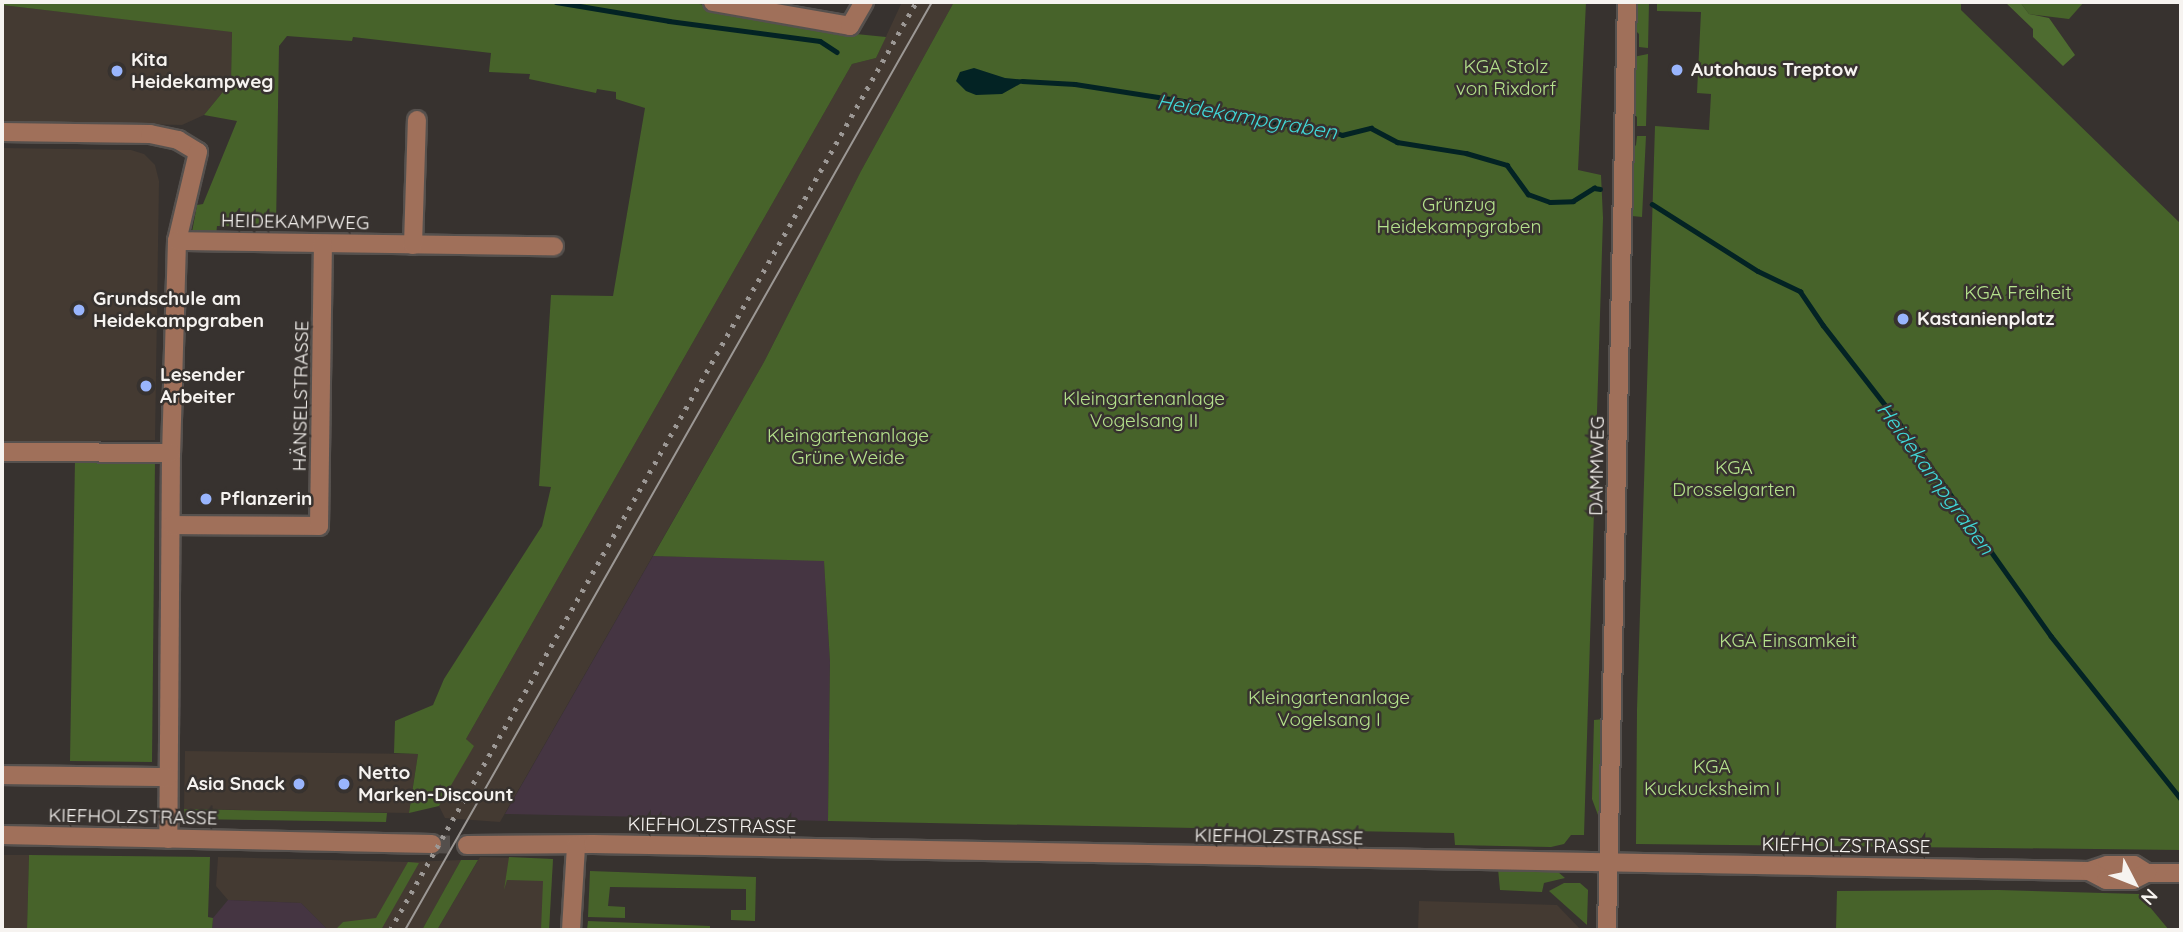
<!DOCTYPE html>
<html>
<head>
<meta charset="utf-8">
<style>
	body { margin:0 }
	#map { position:relative; width:2183px; height:932px; overflow:hidden; background:#37322f; font-family:Quicksand,sans-serif }
	div>[style] { position:absolute }
	[style*='--x'] { left:calc(var(--x)*1px); top:calc(var(--y)*1px); width:calc(var(--w)*1px); rotate:calc(var(--a)*1deg) }
	.built>* { inset:0; background:#443a32 }
	.industrial>* { inset:0; background:#453542 }
	.green>* { inset:0; background:#47632a }
	.forest>* { inset:0; background:#4e6c30 }
	.water>* { inset:0; background:#032324 }
	.stream>* { height:4.5px; margin:-2.25px; padding:0 2.25px; transform-origin:2.25px; border-radius:2.25px; background:#032324 }
	.minor-tunnel>* { height:18px; margin-top:-9px; transform-origin:0; background:repeating-linear-gradient(90deg,#544f4c 0 18px,transparent 0 27px) }
	.roads { filter:drop-shadow(2px 0 #56514e) drop-shadow(-2px 0 #56514e) drop-shadow(0 2px #56514e) drop-shadow(0 -2px #56514e) }
	.minor>* { height:18px; margin:-9px; padding:0 9px; transform-origin:9px; border-radius:9px; background:#a0705a }
	.tram>* { height:2px; margin:-1px; padding:0 1px; transform-origin:1px; border-radius:1px; background:#9c9895 }
	.rail>* { height:4.5px; margin-top:-2.25px; transform-origin:0; background:repeating-linear-gradient(90deg,#9c9895 0 3.5px,transparent 0 10.5px) }
	.dots>* { width:19px; height:19px; translate:-50% -50%; box-sizing:border-box; border:4px solid #37322f; border-radius:50% }
	span { translate:-50% -50%; white-space:nowrap; text-align:center; line-height:1.15; -webkit-text-stroke:5px #37322f; paint-order:stroke }
	.poi-label { font-size:19px; color:#f6f3f0; font-weight:700 }
	.left { translate:0 -50%; text-align:left }
	.right { translate:-100% -50%; text-align:right }
	.park-label { font-size:19px; color:#b5e28c }
	.street-label { font-size:19px; color:#f6f3f0 }
	.water-label { font-size:21px; color:#40d8d8; font-style:italic }
	.frame { position:absolute; inset:0; border:4px solid #f6f3f0; pointer-events:none }
	.north { position:absolute; left:2099px; top:848px; width:70px; height:70px; -webkit-text-stroke:5px #37322f; paint-order:stroke; rotate:132deg; font-size:19px; font-weight:700; line-height:28px; text-align:center; color:#f6f3f0 }
	.north::after { content:''; display:block; margin:auto; width:24px; height:32px; background:#f6f3f0; clip-path:polygon(50% 0,100% 100%,50% 72%,0 100%) }
</style>
</head>
<body>
<div id="map">
	<div class="built">
		<i style="clip-path:polygon(902px 2px,954px 2px,861px 171px,764px 362px,500px 822px,445px 818px,439px 806px,473px 746px,466px 739px,852px 64px,876px 58px)"></i>
		<i style="clip-path:polygon(2px 5px,232px 31px,231px 82px,204px 115px,182px 125px,2px 121px)"></i>
		<i style="clip-path:polygon(2px 148px,131px 150px,144px 154px,155px 165px,159px 181px,155px 440px,2px 442px)"></i>
		<i style="clip-path:polygon(185px 751px,418px 754px,409px 813px,184px 809px)"></i>
		<i style="clip-path:polygon(2px 855px,29px 855px,27px 930px,2px 930px)"></i>
		<i style="clip-path:polygon(218px 857px,408px 862px,461px 860px,422px 930px,369px 930px,343px 922px,335px 930px,328px 930px,301px 903px,228px 900px,216px 886px)"></i>
		<i style="clip-path:polygon(480px 857px,553px 859px,549px 930px,437px 930px)"></i>
		<i style="clip-path:polygon(1419px 901px,1557px 905px,1581px 930px,1418px 930px)"></i>
	</div>
	<div class="industrial">
		<i style="clip-path:polygon(653px 556px,824px 560px,830px 662px,828px 821px,505px 814px)"></i>
		<i style="clip-path:polygon(228px 900px,301px 903px,328px 930px,212px 930px,213px 918px)"></i>
	</div>
	<div class="green">
		<i style="clip-path:polygon(2px 2px,689px 2px,846px 33px,886px 37px,876px 58px,852px 64px,466px 739px,474px 746px,439px 806px,409px 813px,418px 754px,394px 753px,395px 721px,433px 705px,444px 679px,542px 526px,551px 487px,539px 486px,551px 295px,613px 296px,645px 108px,616px 99px,616px 92px,597px 89px,596px 93px,529px 79px,530px 74px,489px 72px,491px 53px,353px 37px,352px 41px,287px 36px,279px 46px,276px 227px,217px 226px,216px 236px,197px 235px,192px 232px,197px 205px,203px 204px,237px 121px,204px 115px,231px 82px,232px 32px,2px 5px)"></i>
		<i style="clip-path:polygon(954px 2px,1586px 2px,1578px 170px,1601px 175px,1603px 218px,1584px 835px,1571px 835px,1564px 844px,1551px 847px,1455px 845px,1454px 833px,828px 821px,830px 662px,824px 561px,653px 556px,764px 362px,861px 171px)"></i>
		<i style="clip-path:polygon(1635px 2px,1649px 2px,1648px 48px,1639px 47px,1639px 34px,1634px 29px)"></i>
		<i style="clip-path:polygon(1657px 2px,1961px 2px,1961px 10px,2181px 224px,2181px 850px,1636px 844px,1637px 710px,1655px 126px,1709px 130px,1711px 94px,1697px 93px,1701px 12px,1657px 11px)"></i>
		<i style="clip-path:polygon(2020px 2px,2084px 2px,2069px 19px,2029px 14px)"></i>
		<i style="clip-path:polygon(1648px 54px,1646px 126px,1637px 126px,1637px 117px,1632px 112px,1633px 57px)"></i>
		<i style="clip-path:polygon(1637px 136px,1646px 136px,1642px 217px,1632px 216px,1631px 150px,1636px 145px)"></i>
		<i style="clip-path:polygon(155px 459px,152px 762px,70px 761px,75px 460px)"></i>
		<i style="clip-path:polygon(1604px 719px,1601px 823px,1592px 799px,1594px 720px)"></i>
		<i style="clip-path:polygon(184px 809px,387px 813px,386px 822px,185px 819px)"></i>
		<i style="clip-path:polygon(29px 855px,210px 857px,208px 917px,213px 918px,212px 930px,27px 930px)"></i>
		<i style="clip-path:polygon(509px 857px,553px 859px,549px 930px,541px 930px,543px 881px,507px 880px,504px 890px)"></i>
		<i style="clip-path:polygon(461px 860px,478px 860px,437px 930px,422px 930px)"></i>
		<i style="clip-path:polygon(408px 862px,419px 863px,381px 930px,335px 930px,343px 922px,376px 918px)"></i>
		<i style="clip-path:polygon(1498px 869px,1558px 872px,1565px 878px,1544px 883px,1542px 892px,1500px 890px)"></i>
		<i style="clip-path:polygon(590px 871px,756px 877px,755px 921px,731px 920px,731px 910px,746px 910px,746px 889px,610px 887px,608px 906px,625px 907px,625px 918px,588px 917px)"></i>
		<i style="clip-path:polygon(1564px 883px,1580px 883px,1588px 890px,1587px 925px,1549px 891px)"></i>
		<i style="clip-path:polygon(1998px 890px,2139px 894px,2169px 930px,1836px 930px,1837px 891px)"></i>
		<i style="clip-path:polygon(588px 921px,710px 926px,710px 930px,587px 930px)"></i>
	</div>
	<div class="forest">
		<i style="clip-path:polygon(2005px 2px,2020px 2px,2029px 14px,2049px 18px,2075px 55px,2063px 66px,2033px 37px,2033px 29px)"></i>
	</div>
	<div class="water">
		<i style="clip-path:polygon(974px 68px,1005px 78px,1027px 80px,1002px 94px,976px 95px,966px 91px,956px 81px,960px 72px)"></i>
	</div>
	<div class="stream">
		<i style="--x:556;--y:2;--w:115;--a:9.5"></i>
		<i style="--x:669;--y:21;--w:152;--a:7.5"></i>
		<i style="--x:820;--y:41;--w:20;--a:33"></i>
		<i style="--x:1022;--y:81;--w:53;--a:3.2"></i>
		<i style="--x:1075;--y:84;--w:129;--a:8.9"></i>
		<i style="--x:1202;--y:104;--w:34;--a:23"></i>
		<i style="--x:1233;--y:117;--w:93;--a:7.4"></i>
		<i style="--x:1325;--y:129;--w:18;--a:19"></i>
		<i style="--x:1342;--y:135;--w:30;--a:-14"></i>
		<i style="--x:1371;--y:128;--w:30;--a:28"></i>
		<i style="--x:1397;--y:142;--w:70;--a:9.1"></i>
		<i style="--x:1466;--y:153;--w:43;--a:16.3"></i>
		<i style="--x:1507;--y:165;--w:36;--a:54"></i>
		<i style="--x:1528;--y:194;--w:23;--a:20"></i>
		<i style="--x:1550;--y:202;--w:23;--a:-2"></i>
		<i style="--x:1573;--y:201;--w:25;--a:-32"></i>
		<i style="--x:1594;--y:188;--w:6;--a:9"></i>
		<i style="--x:1652;--y:204;--w:125;--a:32.3"></i>
		<i style="--x:1758;--y:271;--w:47;--a:25.5"></i>
		<i style="--x:1800;--y:291;--w:41;--a:55.9"></i>
		<i style="--x:1823;--y:325;--w:132;--a:52.1"></i>
		<i style="--x:1904;--y:429;--w:254;--a:54.6"></i>
		<i style="--x:2051;--y:636;--w:208;--a:51.4"></i>
	</div>
	<div class="minor-tunnel">
		<i style="--x:432;--y:844;--w:35;--a:2"></i>
	</div>
	<div class="roads">
		<div class="minor">
			<i style="--x:713;--y:2;--w:139;--a:9.9"></i>
			<i style="--x:850;--y:26;--w:28;--a:-60"></i>
			<i style="--x:2;--y:132;--w:148;--a:0.8"></i>
			<i style="--x:150;--y:134;--w:29;--a:12"></i>
			<i style="--x:178;--y:140;--w:23;--a:31"></i>
			<i style="--x:198;--y:152;--w:91;--a:103.3"></i>
			<i style="--x:177;--y:241;--w:212;--a:91.6"></i>
			<i style="--x:171;--y:453;--w:386;--a:90.4"></i>
			<i style="--x:177;--y:241;--w:377;--a:0.8"></i>
			<i style="--x:413;--y:245;--w:125;--a:-88.2"></i>
			<i style="--x:2;--y:452;--w:169;--a:0.3"></i>
			<i style="--x:172;--y:525;--w:147;--a:0.4"></i>
			<i style="--x:319;--y:526;--w:282;--a:-89.2"></i>
			<i style="--x:2;--y:775;--w:166;--a:0.7"></i>
			<i style="--x:2;--y:835;--w:430;--a:1.2"></i>
			<i style="--x:467;--y:845;--w:126;--a:-0.5"></i>
			<i style="--x:593;--y:844;--w:1496;--a:1.03"></i>
			<i style="--x:2089;--y:871;--w:19;--a:-18"></i>
			<i style="--x:2107;--y:865;--w:27;--a:0"></i>
			<i style="--x:2134;--y:865;--w:15;--a:32"></i>
			<i style="--x:2147;--y:873;--w:34;--a:0"></i>
			<i style="--x:2089;--y:871;--w:19;--a:28"></i>
			<i style="--x:2106;--y:880;--w:27;--a:0"></i>
			<i style="--x:2133;--y:880;--w:16;--a:-27"></i>
			<i style="--x:571;--y:930;--w:85;--a:-86.6"></i>
			<i style="--x:1607;--y:930;--w:928;--a:-88.77"></i>
		</div>
	</div>
	<div class="tram">
		<i style="--x:405;--y:930;--w:1067;--a:-60.41"></i>
	</div>
	<div class="rail">
		<i style="--x:390;--y:930;--w:1067;--a:-60.45"></i>
	</div>
	<div class="dots">
		<i style="left:1677px;top:70px;background:#99b5fd"></i>
		<i style="left:117px;top:71px;background:#99b5fd"></i>
		<i style="left:79px;top:310px;background:#99b5fd"></i>
		<i style="left:1903px;top:319px;background:#99b5fd"></i>
		<i style="left:146px;top:386px;background:#99b5fd"></i>
		<i style="left:206px;top:499px;background:#99b5fd"></i>
		<i style="left:299px;top:784px;background:#99b5fd"></i>
		<i style="left:344px;top:784px;background:#99b5fd"></i>
	</div>
	<div class="poi-label">
		<span class="left" style="left:131px;top:71px">Kita<br>Heidekampweg</span>
		<span class="left" style="left:1691px;top:70px">Autohaus Treptow</span>
		<span class="left" style="left:93px;top:310px">Grundschule am<br>Heidekampgraben</span>
		<span class="left" style="left:1917px;top:319px">Kastanienplatz</span>
		<span class="left" style="left:160px;top:386px">Lesender<br>Arbeiter</span>
		<span class="left" style="left:220px;top:499px">Pflanzerin</span>
		<span class="left" style="left:358px;top:784px">Netto<br>Marken-Discount</span>
		<span class="right" style="left:285px;top:784px">Asia Snack</span>
	</div>
	<div class="park-label">
		<span style="left:1506px;top:78px">KGA Stolz<br>von Rixdorf</span>
		<span style="left:1459px;top:216px">Grünzug<br>Heidekampgraben</span>
		<span style="left:2018px;top:293px">KGA Freiheit</span>
		<span style="left:1144px;top:410px">Kleingartenanlage<br>Vogelsang II</span>
		<span style="left:848px;top:447px">Kleingartenanlage<br>Grüne Weide</span>
		<span style="left:1734px;top:479px">KGA<br>Drosselgarten</span>
		<span style="left:1788px;top:641px">KGA Einsamkeit</span>
		<span style="left:1329px;top:709px">Kleingartenanlage<br>Vogelsang I</span>
		<span style="left:1712px;top:778px">KGA<br>Kuckucksheim I</span>
	</div>
	<div class="street-label">
		<span style="left:295px;top:222px;rotate:1deg">HEIDEKAMPWEG</span>
		<span style="left:301px;top:396px;rotate:-89deg">HÄNSELSTRASSE</span>
		<span style="left:1597px;top:466px;rotate:-89deg">DAMMWEG</span>
		<span style="left:133px;top:817px;rotate:1deg">KIEFHOLZSTRASSE</span>
		<span style="left:712px;top:826px;rotate:1deg">KIEFHOLZSTRASSE</span>
		<span style="left:1279px;top:837px;rotate:1deg">KIEFHOLZSTRASSE</span>
		<span style="left:1846px;top:846px;rotate:1deg">KIEFHOLZSTRASSE</span>
	</div>
	<div class="water-label">
		<span style="left:1247px;top:116px;rotate:10deg">Heidekampgraben</span>
		<span style="left:1936px;top:478px;rotate:54deg">Heidekampgraben</span>
	</div>
	<div class="frame"></div>
	<div class="north">N</div>
</div>
</body>
</html>
